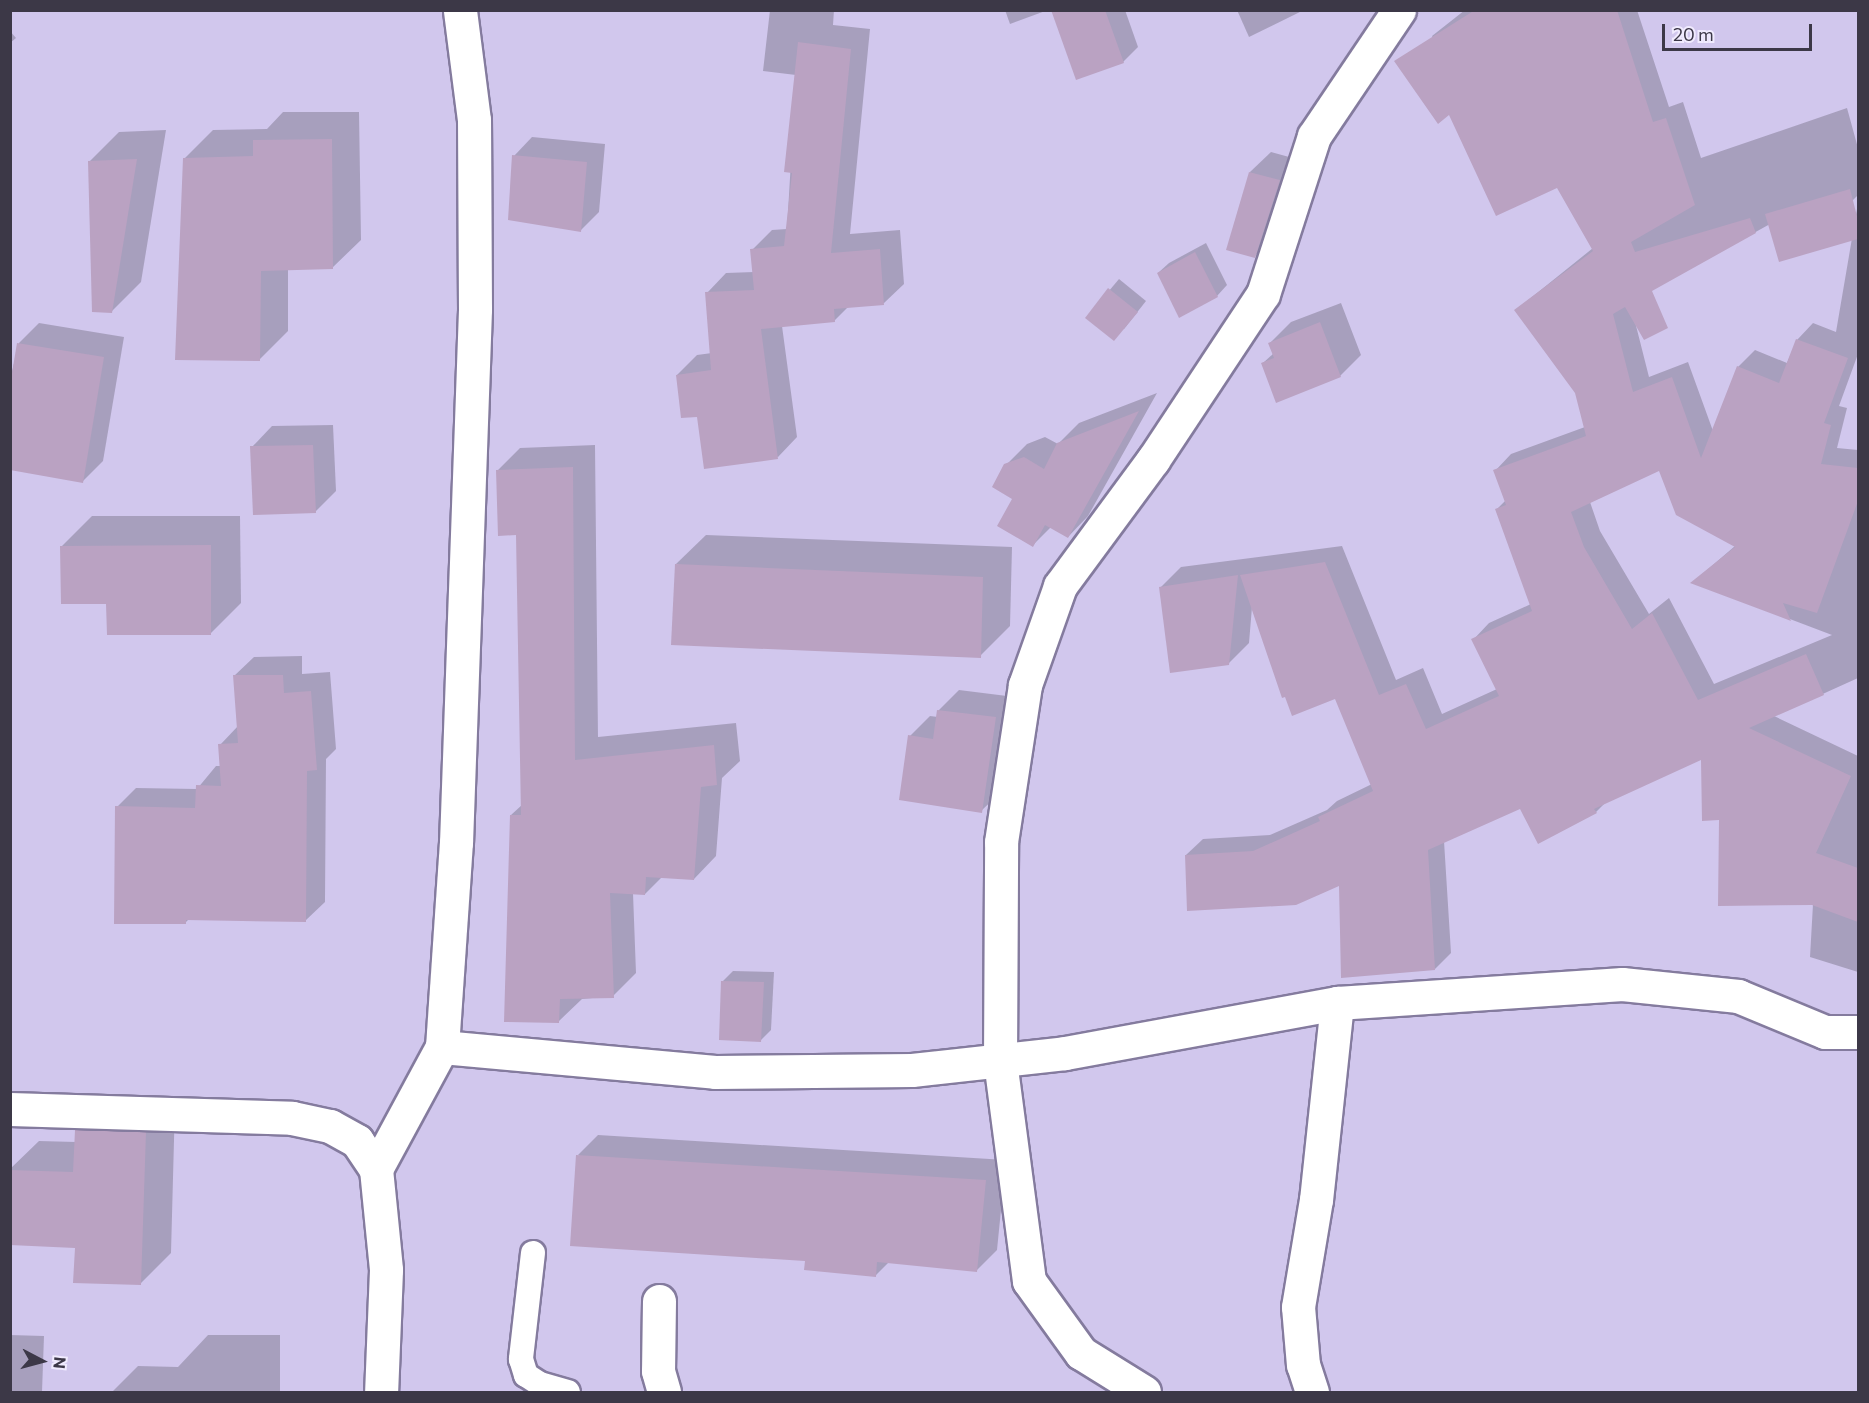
<!DOCTYPE html>
<html>
<head>
<meta charset="utf-8">
<style>
	body { margin:0 }
	#map { position:relative; width:1869px; height:1403px; overflow:hidden; background:#d1c7ed; font-family:Commissioner,sans-serif }
	div>[style] { position:absolute }
	[style*='--x'] { left:calc(var(--x)*1px); top:calc(var(--y)*1px); width:calc(var(--w)*1px); rotate:calc(var(--a)*1deg) }
	.shadow>* { inset:0; background:#0003 }
	.building>* { inset:0; background:#baa2c2 }
	.roads { filter:drop-shadow(2px 0 #847b9e) drop-shadow(-2px 0 #847b9e) drop-shadow(0 2px #847b9e) drop-shadow(0 -2px #847b9e) }
	.lane>* { height:24px; margin:-12px; padding:0 12px; transform-origin:12px; border-radius:12px; background:#fff }
	.street>* { height:33px; margin:-16.5px; padding:0 16.5px; transform-origin:16.5px; border-radius:16.5px; background:#fff }
	span { translate:-50% -50%; white-space:nowrap; text-align:center; line-height:1.15; -webkit-text-stroke:4.5px #f0ebfe; paint-order:stroke }
	.frame { position:absolute; inset:0; border:12px solid #3c3847; pointer-events:none }
	.north { position:absolute; left:12px; top:1331px; width:60px; height:60px; -webkit-text-stroke:4px #f0ebfe; paint-order:stroke; rotate:96deg; font-size:16px; font-weight:700; line-height:24px; text-align:center; color:#3c3847 }
	.north::after { content:''; display:block; margin:auto; width:21px; height:27px; background:#3c3847; clip-path:polygon(50% 0,100% 100%,50% 72%,0 100%) }
	.scale { position:absolute; left:1662px; top:24px; width:150px; height:27px; box-sizing:border-box; border:3px solid #3c3847; border-top:0; padding-left:8px; font-size:18px; line-height:21px; white-space:nowrap; color:#3c3847; -webkit-text-stroke:4px #f0ebfe; paint-order:stroke }
</style>
</head>
<body>
<div id="map">
	<div class="shadow">
		<i style="clip-path:polygon(770px 10px,834px 10px,833px 25px,870px 29px,850px 234px,900px 230px,904px 284px,884px 303px,849px 306px,834px 321px,782px 326px,797px 437px,778px 457px,698px 415px,677px 375px,697px 355px,712px 353px,707px 293px,726px 273px,754px 272px,752px 250px,772px 230px,787px 229px,796px 75px,763px 71px)"></i>
		<i style="clip-path:polygon(1005px 10px,1048px 10px,1010px 24px)"></i>
		<i style="clip-path:polygon(1053px 10px,1125px 10px,1138px 47px,1123px 62px)"></i>
		<i style="clip-path:polygon(1237px 10px,1304px 10px,1249px 37px)"></i>
		<i style="clip-path:polygon(evenodd,1465px 10px,1637px 10px,1669px 107px,1683px 102px,1701px 158px,1847px 108px,1858px 148px,1858px 195px,1852px 201px,1770px 224px,1630px 302px,1649px 377px,1688px 362px,1713px 431px,1738px 367px,1755px 350px,1787px 363px,1797px 340px,1813px 323px,1836px 332px,1858px 203px,1858px 354px,1839px 406px,1847px 408px,1837px 448px,1858px 450px,1858px 678px,1774px 716px,1858px 756px,1858px 972px,1810px 957px,1813px 904px,1720px 819px,1703px 757px,1607px 801px,1596px 812px,1521px 807px,1444px 841px,1451px 953px,1435px 969px,1340px 884px,1186px 855px,1203px 839px,1270px 835px,1327px 810px,1337px 801px,1372px 784px,1336px 697px,1252px 607px,1249px 643px,1228px 664px,1160px 588px,1181px 567px,1342px 546px,1396px 680px,1423px 668px,1442px 714px,1497px 689px,1473px 640px,1489px 623px,1531px 604px,1496px 510px,1506px 500px,1495px 471px,1511px 454px,1585px 427px,1577px 392px,1516px 310px,1593px 248px,1558px 186px,1472px 136px,1432px 36px,1465px 10px,1660px 469px,1735px 546px,1693px 582px,1832px 635px,1714px 684px,1669px 598px,1649px 614px,1600px 531px,1590px 502px,1660px 469px)"></i>
		<i style="clip-path:polygon(10px 31px,16px 38px,10px 43px)"></i>
		<i style="clip-path:polygon(283px 112px,359px 112px,361px 240px,332px 268px,288px 269px,288px 331px,260px 359px,184px 159px,213px 130px,267px 129px)"></i>
		<i style="clip-path:polygon(166px 130px,141px 282px,111px 312px,90px 161px,119px 132px)"></i>
		<i style="clip-path:polygon(532px 137px,605px 144px,599px 212px,580px 231px,514px 156px)"></i>
		<i style="clip-path:polygon(1271px 152px,1300px 160px,1275px 236px,1254px 257px,1250px 172px)"></i>
		<i style="clip-path:polygon(1206px 243px,1227px 285px,1217px 296px,1180px 316px,1158px 273px,1169px 263px)"></i>
		<i style="clip-path:polygon(1119px 279px,1146px 301px,1124px 329px,1087px 317px)"></i>
		<i style="clip-path:polygon(1341px 303px,1361px 355px,1340px 376px,1263px 363px,1274px 353px,1270px 343px,1291px 322px)"></i>
		<i style="clip-path:polygon(39px 323px,124px 337px,103px 461px,83px 481px,10px 469px,10px 380px,19px 343px)"></i>
		<i style="clip-path:polygon(1157px 393px,1088px 516px,1068px 537px,1051px 527px,1033px 545px,1006px 465px,1027px 444px,1045px 437px,1058px 444px,1079px 423px)"></i>
		<i style="clip-path:polygon(333px 425px,336px 491px,315px 512px,252px 447px,272px 426px)"></i>
		<i style="clip-path:polygon(595px 445px,598px 737px,736px 723px,740px 761px,722px 778px,716px 856px,694px 879px,662px 877px,645px 894px,633px 893px,636px 973px,613px 996px,582px 999px,559px 1021px,511px 815px,523px 804px,518px 534px,497px 471px,520px 448px)"></i>
		<i style="clip-path:polygon(92px 516px,240px 516px,241px 603px,211px 633px,108px 603px,62px 546px)"></i>
		<i style="clip-path:polygon(706px 535px,1012px 547px,1010px 626px,980px 656px,676px 564px)"></i>
		<i style="clip-path:polygon(302px 656px,302px 674px,330px 672px,336px 749px,326px 759px,325px 902px,305px 921px,189px 919px,185px 923px,117px 807px,136px 788px,197px 789px,216px 766px,221px 766px,220px 745px,238px 726px,234px 676px,254px 657px)"></i>
		<i style="clip-path:polygon(959px 690px,1015px 697px,1002px 791px,981px 811px,910px 736px,930px 716px,938px 717px,938px 711px)"></i>
		<i style="clip-path:polygon(733px 971px,774px 972px,771px 1030px,761px 1040px,723px 981px)"></i>
		<i style="clip-path:polygon(106px 1101px,175px 1103px,171px 1253px,141px 1283px,76px 1246px,10px 1244px,10px 1169px,39px 1141px,76px 1142px,76px 1130px)"></i>
		<i style="clip-path:polygon(598px 1135px,1006px 1160px,997px 1250px,976px 1271px,889px 1262px,876px 1275px,806px 1260px,578px 1155px)"></i>
		<i style="clip-path:polygon(10px 1335px,44px 1336px,42px 1392px,10px 1392px)"></i>
		<i style="clip-path:polygon(208px 1335px,280px 1335px,280px 1392px,112px 1392px,138px 1366px,178px 1367px)"></i>
	</div>
	<div class="building">
		<i style="clip-path:polygon(1051px 10px,1105px 10px,1124px 63px,1076px 80px)"></i>
		<i style="clip-path:polygon(1475px 10px,1617px 10px,1653px 122px,1666px 118px,1695px 205px,1631px 242px,1635px 252px,1750px 218px,1756px 233px,1652px 291px,1668px 328px,1644px 340px,1625px 307px,1613px 314px,1633px 392px,1672px 377px,1701px 458px,1737px 366px,1779px 383px,1796px 339px,1848px 358px,1824px 423px,1831px 425px,1821px 464px,1858px 468px,1858px 501px,1817px 613px,1783px 603px,1791px 621px,1690px 583px,1735px 547px,1676px 515px,1659px 471px,1571px 512px,1584px 547px,1632px 629px,1652px 613px,1698px 700px,1806px 654px,1824px 695px,1749px 728px,1851px 776px,1816px 853px,1858px 868px,1858px 922px,1812px 905px,1718px 906px,1719px 820px,1702px 821px,1701px 760px,1594px 809px,1597px 813px,1538px 844px,1520px 809px,1428px 850px,1435px 970px,1341px 978px,1339px 886px,1296px 905px,1187px 911px,1185px 855px,1253px 851px,1320px 821px,1318px 817px,1373px 791px,1335px 699px,1292px 716px,1285px 697px,1282px 698px,1240px 575px,1325px 562px,1379px 695px,1406px 684px,1426px 729px,1499px 696px,1471px 639px,1532px 611px,1495px 509px,1506px 505px,1493px 470px,1586px 436px,1575px 393px,1514px 310px,1593px 251px,1557px 188px,1496px 216px,1449px 115px,1438px 124px,1394px 61px)"></i>
		<i style="clip-path:polygon(798px 42px,851px 49px,831px 253px,880px 249px,884px 305px,834px 309px,835px 322px,761px 329px,778px 459px,704px 469px,697px 417px,681px 418px,676px 375px,711px 370px,705px 292px,754px 290px,750px 249px,784px 246px,792px 173px,784px 172px)"></i>
		<i style="clip-path:polygon(332px 139px,333px 269px,261px 271px,260px 361px,175px 360px,183px 158px,253px 156px,253px 140px)"></i>
		<i style="clip-path:polygon(512px 155px,587px 162px,581px 232px,508px 220px)"></i>
		<i style="clip-path:polygon(137px 159px,112px 313px,92px 312px,88px 161px)"></i>
		<i style="clip-path:polygon(1249px 172px,1280px 180px,1255px 258px,1226px 250px)"></i>
		<i style="clip-path:polygon(1850px 189px,1858px 220px,1858px 239px,1779px 262px,1765px 214px)"></i>
		<i style="clip-path:polygon(1195px 252px,1218px 297px,1179px 318px,1157px 273px)"></i>
		<i style="clip-path:polygon(1108px 288px,1138px 312px,1114px 341px,1085px 318px)"></i>
		<i style="clip-path:polygon(1320px 322px,1341px 377px,1276px 403px,1261px 363px,1274px 358px,1268px 343px)"></i>
		<i style="clip-path:polygon(17px 343px,104px 357px,83px 483px,10px 470px,10px 385px)"></i>
		<i style="clip-path:polygon(1139px 411px,1068px 538px,1045px 525px,1033px 547px,997px 526px,1012px 499px,992px 487px,1004px 464px,1024px 457px,1044px 469px,1057px 443px)"></i>
		<i style="clip-path:polygon(313px 445px,316px 513px,253px 515px,250px 446px)"></i>
		<i style="clip-path:polygon(573px 467px,575px 760px,714px 745px,717px 785px,701px 787px,694px 880px,646px 877px,645px 895px,610px 893px,614px 998px,560px 999px,559px 1023px,504px 1022px,510px 815px,521px 815px,516px 535px,498px 536px,496px 470px)"></i>
		<i style="clip-path:polygon(211px 545px,211px 635px,107px 635px,106px 604px,61px 604px,60px 546px)"></i>
		<i style="clip-path:polygon(675px 564px,983px 577px,981px 658px,671px 645px)"></i>
		<i style="clip-path:polygon(1238px 575px,1229px 665px,1170px 673px,1159px 587px)"></i>
		<i style="clip-path:polygon(233px 675px,283px 675px,284px 693px,311px 691px,317px 770px,307px 771px,306px 922px,186px 920px,186px 924px,114px 924px,115px 806px,195px 808px,196px 785px,221px 786px,218px 744px,238px 743px)"></i>
		<i style="clip-path:polygon(937px 710px,996px 717px,982px 813px,899px 800px,908px 735px,933px 739px)"></i>
		<i style="clip-path:polygon(721px 981px,764px 982px,761px 1042px,719px 1040px)"></i>
		<i style="clip-path:polygon(75px 1130px,146px 1132px,141px 1285px,73px 1283px,75px 1248px,10px 1245px,10px 1170px,73px 1172px)"></i>
		<i style="clip-path:polygon(576px 1155px,986px 1180px,977px 1272px,877px 1262px,876px 1277px,804px 1270px,805px 1261px,570px 1246px)"></i>
	</div>
	<div class="roads">
		<div class="lane">
			<i style="--x:533;--y:1253;--w:107;--a:96.5"></i>
			<i style="--x:521;--y:1359;--w:17;--a:73"></i>
			<i style="--x:526;--y:1375;--w:17;--a:33"></i>
			<i style="--x:540;--y:1384;--w:29;--a:16"></i>
		</div>
		<div class="street">
			<i style="--x:442;--y:1047;--w:274;--a:5.2"></i>
			<i style="--x:715;--y:1072;--w:197;--a:-0.6"></i>
			<i style="--x:912;--y:1070;--w:154;--a:-6.3"></i>
			<i style="--x:1065;--y:1053;--w:277;--a:-10.4"></i>
			<i style="--x:1337;--y:1003;--w:286;--a:-3.8"></i>
			<i style="--x:1622;--y:984;--w:117;--a:5.9"></i>
			<i style="--x:1738;--y:996;--w:94;--a:22.5"></i>
			<i style="--x:1825;--y:1032;--w:33;--a:0"></i>
			<i style="--x:10;--y:1109;--w:282;--a:1.8"></i>
			<i style="--x:292;--y:1118;--w:39;--a:12"></i>
			<i style="--x:330;--y:1126;--w:31;--a:29"></i>
			<i style="--x:357;--y:1141;--w:34;--a:56"></i>
			<i style="--x:376;--y:1169;--w:101;--a:84.3"></i>
			<i style="--x:386;--y:1270;--w:122;--a:92.3"></i>
			<i style="--x:376;--y:1169;--w:139;--a:-61.6"></i>
			<i style="--x:442;--y:1047;--w:204;--a:-86.1"></i>
			<i style="--x:456;--y:843;--w:534;--a:-87.96"></i>
			<i style="--x:475;--y:309;--w:189;--a:-90.3"></i>
			<i style="--x:474;--y:120;--w:111;--a:-97.3"></i>
			<i style="--x:659;--y:1301;--w:70;--a:90.8"></i>
			<i style="--x:658;--y:1371;--w:22;--a:74"></i>
			<i style="--x:1144;--y:1392;--w:74;--a:-148.2"></i>
			<i style="--x:1081;--y:1353;--w:89;--a:-125.8"></i>
			<i style="--x:1029;--y:1281;--w:221;--a:-97.5"></i>
			<i style="--x:1000;--y:1062;--w:220;--a:-89.7"></i>
			<i style="--x:1001;--y:842;--w:159;--a:-81.3"></i>
			<i style="--x:1025;--y:685;--w:105;--a:-70.5"></i>
			<i style="--x:1060;--y:586;--w:157;--a:-53.6"></i>
			<i style="--x:1153;--y:460;--w:199;--a:-56.5"></i>
			<i style="--x:1263;--y:294;--w:166;--a:-72.1"></i>
			<i style="--x:1314;--y:136;--w:152;--a:-56"></i>
			<i style="--x:1312;--y:1392;--w:28;--a:-108"></i>
			<i style="--x:1303;--y:1365;--w:58;--a:-94.9"></i>
			<i style="--x:1298;--y:1307;--w:109;--a:-80.5"></i>
			<i style="--x:1316;--y:1200;--w:198;--a:-83.9"></i>
		</div>
	</div>
	<div class="frame"></div>
	<div class="north">N</div>
	<div class="scale">20 m</div>
</div>
</body>
</html>
